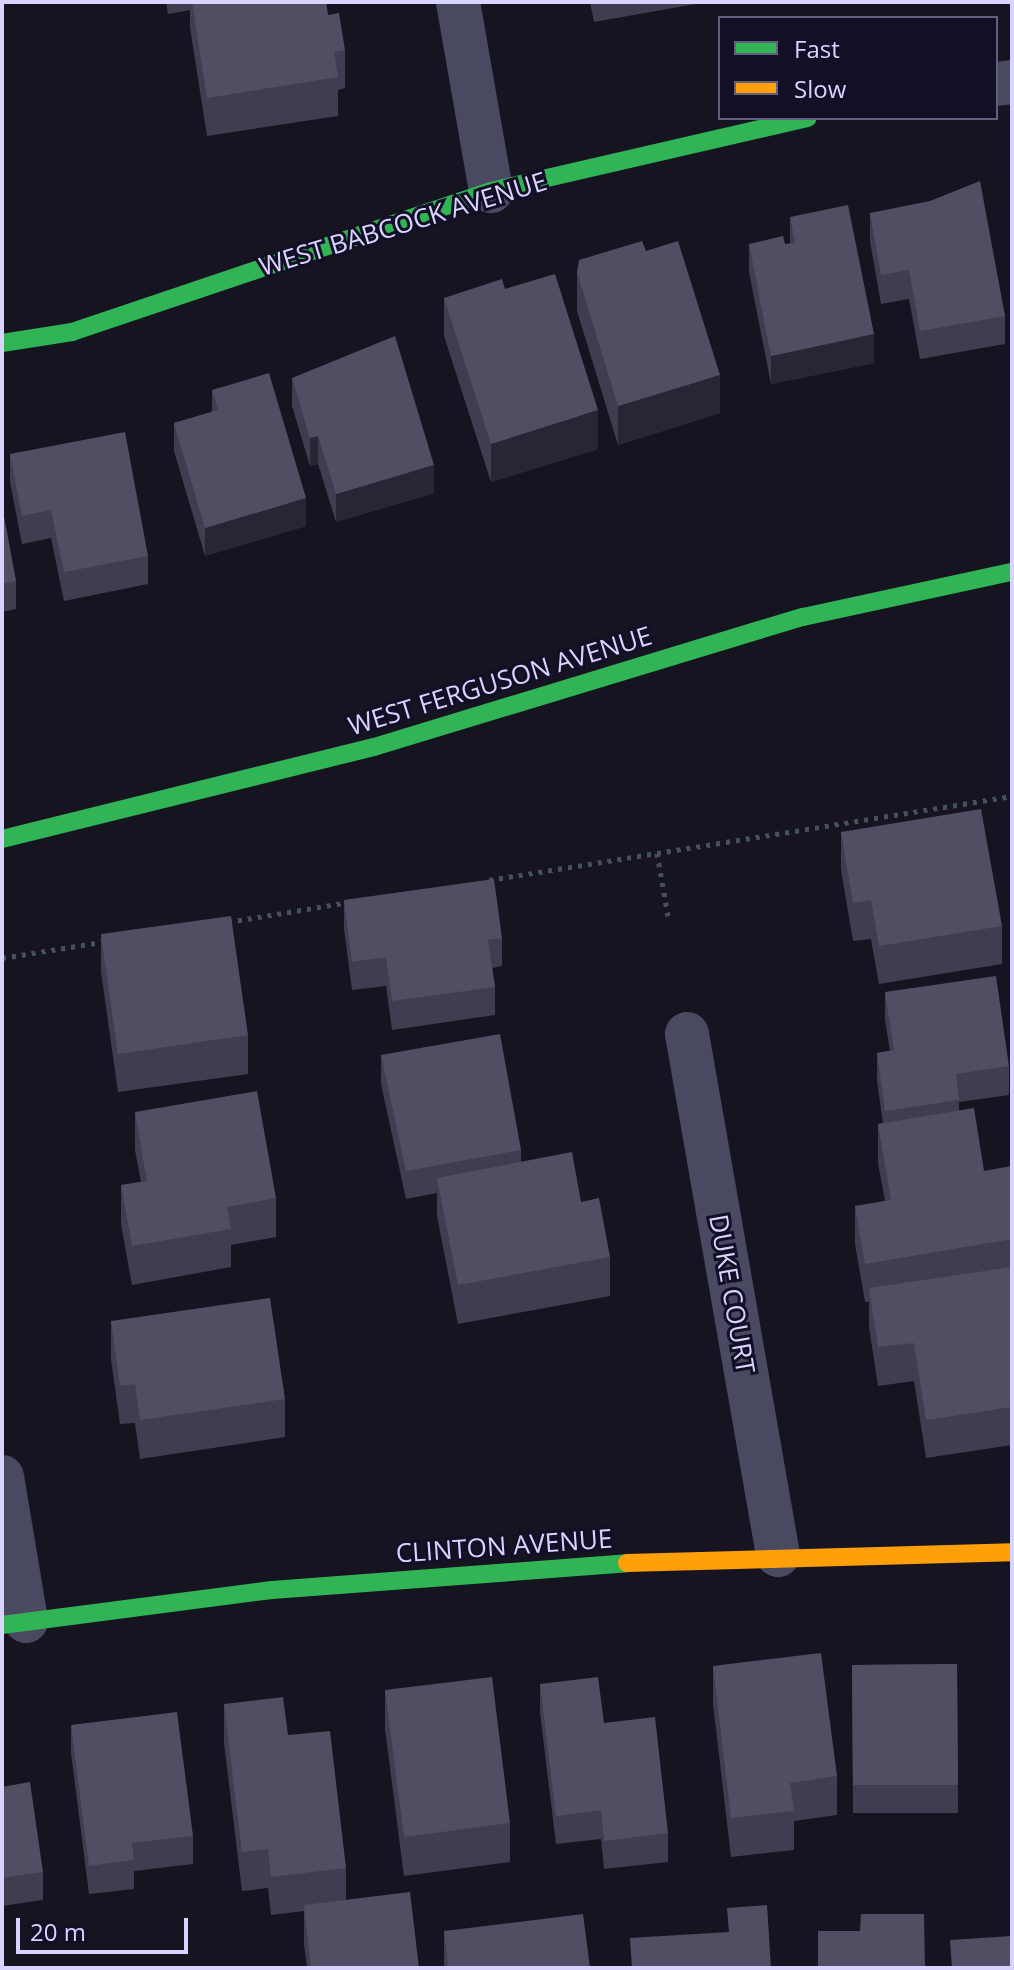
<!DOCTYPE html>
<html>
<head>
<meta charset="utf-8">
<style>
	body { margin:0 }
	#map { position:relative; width:1014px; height:1970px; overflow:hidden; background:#161421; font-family:"Open Sans",sans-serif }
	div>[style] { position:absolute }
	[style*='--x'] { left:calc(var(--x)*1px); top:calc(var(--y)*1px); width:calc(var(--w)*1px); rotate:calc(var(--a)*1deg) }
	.path>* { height:5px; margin-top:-2.5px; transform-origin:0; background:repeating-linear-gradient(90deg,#44505f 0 4px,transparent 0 10px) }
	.street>* { height:44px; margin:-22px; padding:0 22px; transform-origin:22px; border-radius:22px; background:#4a4962 }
	.fast>* { height:18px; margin:-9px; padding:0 9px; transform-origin:9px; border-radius:9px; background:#30b455 }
	.slow>* { height:18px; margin:-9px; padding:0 9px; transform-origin:9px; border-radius:9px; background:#ff9f0a }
	.wall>* { inset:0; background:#403d50 }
	.shaded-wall>* { inset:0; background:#282635 }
	.building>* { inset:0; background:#504e63 }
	span { translate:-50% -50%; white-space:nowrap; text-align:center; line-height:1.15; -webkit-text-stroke:6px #130f26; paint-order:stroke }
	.street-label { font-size:26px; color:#d9d4ff }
	.frame { position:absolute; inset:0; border:4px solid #d9d4ff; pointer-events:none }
	.legend { position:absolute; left:718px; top:16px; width:280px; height:104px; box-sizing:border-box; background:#130f26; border:2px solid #625e7d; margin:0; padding:10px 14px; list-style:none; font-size:24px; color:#d9d4ff }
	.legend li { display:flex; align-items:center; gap:16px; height:40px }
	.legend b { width:40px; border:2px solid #625e7d }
	.scale { position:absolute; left:16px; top:1918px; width:172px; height:36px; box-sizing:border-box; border:4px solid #d9d4ff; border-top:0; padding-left:10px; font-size:24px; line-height:28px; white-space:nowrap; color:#d9d4ff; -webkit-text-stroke:6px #130f26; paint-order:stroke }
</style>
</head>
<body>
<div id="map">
	<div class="path">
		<i style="--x:657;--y:853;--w:64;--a:80.1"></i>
		<i style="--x:489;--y:880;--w:530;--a:-9.12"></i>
		<i style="--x:228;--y:922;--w:123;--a:-9.4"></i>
		<i style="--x:2;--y:958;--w:107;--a:-9.1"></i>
	</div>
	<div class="street">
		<i style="--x:458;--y:2;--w:192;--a:80.1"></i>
		<i style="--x:996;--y:84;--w:16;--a:-7"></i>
		<i style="--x:687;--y:1034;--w:529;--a:80.09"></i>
		<i style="--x:2;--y:1477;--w:146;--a:80.5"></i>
	</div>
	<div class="fast">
		<i style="--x:2;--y:343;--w:71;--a:-8.9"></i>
		<i style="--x:72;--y:332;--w:442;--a:-18.6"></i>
		<i style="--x:491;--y:191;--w:325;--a:-13"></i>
		<i style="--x:2;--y:839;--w:383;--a:-13.9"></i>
		<i style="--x:374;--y:747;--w:448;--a:-16.9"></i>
		<i style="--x:803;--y:617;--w:214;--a:-12.2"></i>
		<i style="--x:2;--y:1625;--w:272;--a:-7.4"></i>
		<i style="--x:272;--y:1590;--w:356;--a:-4.3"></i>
	</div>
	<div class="slow">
		<i style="--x:627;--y:1563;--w:385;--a:-1.6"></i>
	</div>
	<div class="wall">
		<i style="clip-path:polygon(166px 2px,326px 2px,328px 15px,345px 50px,345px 88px,338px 90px,338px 116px,207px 136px,190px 28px,190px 10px,168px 14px)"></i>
		<i style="clip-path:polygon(590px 2px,707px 2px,594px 22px)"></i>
		<i style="clip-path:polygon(870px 213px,1005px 316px,1005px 344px,920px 359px,909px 299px,881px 304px,870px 241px)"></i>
		<i style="clip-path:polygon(790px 217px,874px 363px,771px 384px,749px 272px,749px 244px,790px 244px)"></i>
		<i style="clip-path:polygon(646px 251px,720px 413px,618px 445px,577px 311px,577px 272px)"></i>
		<i style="clip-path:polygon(505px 289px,598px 449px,491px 482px,444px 336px,444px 298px)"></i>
		<i style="clip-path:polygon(292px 378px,434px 493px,336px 522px,318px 464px,310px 466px,292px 406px)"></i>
		<i style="clip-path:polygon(212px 390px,306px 526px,205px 556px,174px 451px,174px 423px,212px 412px)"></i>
		<i style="clip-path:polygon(10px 454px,148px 556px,148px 584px,64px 601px,51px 538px,22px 544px,10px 482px)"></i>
		<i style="clip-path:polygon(2px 506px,16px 581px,16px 609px,2px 612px)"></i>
		<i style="clip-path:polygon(841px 832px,1002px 926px,1002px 964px,879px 984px,871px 939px,853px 941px,841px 870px)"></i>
		<i style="clip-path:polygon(344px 900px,502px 938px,502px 966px,492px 968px,495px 987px,495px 1015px,392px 1030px,386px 986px,352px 990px,344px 929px)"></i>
		<i style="clip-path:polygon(101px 934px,248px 1035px,248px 1074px,118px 1092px,101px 972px)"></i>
		<i style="clip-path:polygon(885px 992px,1009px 1066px,1009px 1095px,959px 1102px,959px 1111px,984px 1171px,1012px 1166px,1012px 1445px,926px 1458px,914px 1381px,878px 1386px,869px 1327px,869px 1302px,865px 1302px,855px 1244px,855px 1206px,885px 1201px,878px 1163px,878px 1124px,883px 1123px,877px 1081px,877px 1053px,890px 1051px,885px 1020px)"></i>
		<i style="clip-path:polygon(381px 1055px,521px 1150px,521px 1162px,581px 1202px,610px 1257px,610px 1296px,458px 1324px,437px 1216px,437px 1193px,406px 1199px,381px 1084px)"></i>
		<i style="clip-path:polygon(135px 1112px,276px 1198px,276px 1237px,231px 1245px,231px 1267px,132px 1285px,121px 1224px,121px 1185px,141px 1182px,135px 1150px)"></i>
		<i style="clip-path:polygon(111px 1321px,285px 1399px,285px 1437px,140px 1459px,135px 1423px,120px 1424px,111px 1359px)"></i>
		<i style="clip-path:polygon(957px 1664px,958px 1813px,853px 1813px,852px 1665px)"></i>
		<i style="clip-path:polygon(713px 1666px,837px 1776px,837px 1815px,794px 1821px,794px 1850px,731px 1857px,713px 1704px)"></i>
		<i style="clip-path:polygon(540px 1684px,604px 1723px,668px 1833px,668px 1862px,604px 1869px,601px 1839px,556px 1844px,540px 1713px)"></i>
		<i style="clip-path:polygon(385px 1690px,510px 1823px,510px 1862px,404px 1876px,385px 1729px)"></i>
		<i style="clip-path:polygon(224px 1704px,288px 1735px,346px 1868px,346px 1900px,419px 1968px,307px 1968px,304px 1944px,304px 1911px,271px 1915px,268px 1888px,242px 1891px,224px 1743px)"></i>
		<i style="clip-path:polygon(71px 1725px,193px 1836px,193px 1864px,134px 1871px,134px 1889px,89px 1894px,71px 1753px)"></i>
		<i style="clip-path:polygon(2px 1787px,43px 1872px,43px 1900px,2px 1906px)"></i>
		<i style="clip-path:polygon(444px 1931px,590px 1968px,444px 1968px)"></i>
	</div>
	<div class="shaded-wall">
		<i style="clip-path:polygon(874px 334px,874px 363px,771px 384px,771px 356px)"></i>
		<i style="clip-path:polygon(720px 375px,720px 413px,618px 445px,618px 406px)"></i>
		<i style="clip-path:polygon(598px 410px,598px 449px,491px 482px,491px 444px)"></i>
		<i style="clip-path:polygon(318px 436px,318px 464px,310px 466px,310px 438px)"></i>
		<i style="clip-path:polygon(434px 465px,434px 493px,336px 522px,336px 494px)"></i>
		<i style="clip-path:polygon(306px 498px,306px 526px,205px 556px,205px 528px)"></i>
	</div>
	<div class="building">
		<i style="clip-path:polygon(192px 2px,326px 2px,328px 15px,339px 13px,345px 50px,334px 52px,338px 77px,207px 98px)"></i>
		<i style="clip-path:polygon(980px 181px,1005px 316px,920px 331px,909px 270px,881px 275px,870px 213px,930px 201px)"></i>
		<i style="clip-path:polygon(848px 205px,874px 334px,771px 356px,749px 244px,783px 236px,785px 244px,795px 243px,790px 217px)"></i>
		<i style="clip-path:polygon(642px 241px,646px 251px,678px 241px,720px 375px,618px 406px,577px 272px,579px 260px)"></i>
		<i style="clip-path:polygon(555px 274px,598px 410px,491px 444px,444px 298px,502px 279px,505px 289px)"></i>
		<i style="clip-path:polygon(395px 336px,434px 465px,336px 494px,318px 436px,310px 438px,292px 378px)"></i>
		<i style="clip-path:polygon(269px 373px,306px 498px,205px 528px,174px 423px,218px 410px,212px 390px)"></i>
		<i style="clip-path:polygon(125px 432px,148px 556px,64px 572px,51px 510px,22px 516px,10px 454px)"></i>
		<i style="clip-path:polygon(2px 506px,16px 581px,2px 584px)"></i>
		<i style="clip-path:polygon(981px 809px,1002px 926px,879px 946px,871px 900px,853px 903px,841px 832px)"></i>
		<i style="clip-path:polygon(494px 879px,502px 938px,488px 940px,495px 987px,392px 1001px,386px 957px,352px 962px,344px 900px)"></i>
		<i style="clip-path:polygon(231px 916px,248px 1035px,118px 1054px,101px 934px)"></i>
		<i style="clip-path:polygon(996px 976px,1009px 1066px,956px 1074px,959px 1100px,885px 1111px,877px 1053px,894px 1050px,885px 992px)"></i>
		<i style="clip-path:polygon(500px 1034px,521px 1150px,406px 1171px,381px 1055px)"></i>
		<i style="clip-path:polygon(257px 1091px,276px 1198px,227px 1207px,231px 1229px,132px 1246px,121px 1185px,147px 1181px,135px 1112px)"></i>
		<i style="clip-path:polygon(974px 1108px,984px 1171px,1012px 1166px,1012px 1239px,865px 1264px,855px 1206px,891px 1200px,878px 1124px)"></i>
		<i style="clip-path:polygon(572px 1152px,581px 1202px,599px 1198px,610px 1257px,458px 1285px,437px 1178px)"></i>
		<i style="clip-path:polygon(1012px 1267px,1012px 1407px,926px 1420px,914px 1343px,878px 1347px,869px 1288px)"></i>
		<i style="clip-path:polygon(270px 1298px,285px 1399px,140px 1420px,135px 1384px,120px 1386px,111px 1321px)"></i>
		<i style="clip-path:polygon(821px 1653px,837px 1776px,790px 1783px,794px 1811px,731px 1818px,713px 1666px)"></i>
		<i style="clip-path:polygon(957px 1664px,958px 1785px,853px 1785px,852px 1665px)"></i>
		<i style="clip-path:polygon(492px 1677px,510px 1823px,404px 1837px,385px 1690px)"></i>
		<i style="clip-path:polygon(598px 1677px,604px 1723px,655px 1717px,668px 1833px,604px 1841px,601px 1810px,556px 1816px,540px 1684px)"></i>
		<i style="clip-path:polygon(283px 1697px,288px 1735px,330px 1731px,346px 1868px,271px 1877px,268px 1849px,242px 1852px,224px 1704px)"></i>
		<i style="clip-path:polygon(177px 1712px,193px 1836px,132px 1843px,134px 1860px,89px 1866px,71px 1725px)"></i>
		<i style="clip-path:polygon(30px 1782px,43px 1872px,2px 1878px,2px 1787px)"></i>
		<i style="clip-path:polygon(410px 1892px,419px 1968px,311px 1968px,304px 1905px)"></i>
		<i style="clip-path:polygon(767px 1905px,771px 1968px,632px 1968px,630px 1938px,729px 1932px,727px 1908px)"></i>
		<i style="clip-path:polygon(583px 1914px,590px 1968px,448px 1968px,444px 1931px)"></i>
		<i style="clip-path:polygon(861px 1914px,924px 1914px,925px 1968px,818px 1968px,818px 1931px,860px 1931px)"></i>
		<i style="clip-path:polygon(1012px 1936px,1012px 1968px,952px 1968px,950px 1940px)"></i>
	</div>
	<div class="street-label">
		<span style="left:403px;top:224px;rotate:-17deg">WEST BABCOCK AVENUE</span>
		<span style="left:500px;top:681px;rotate:-17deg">WEST FERGUSON AVENUE</span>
		<span style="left:732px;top:1294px;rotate:80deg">DUKE COURT</span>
		<span style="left:504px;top:1546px;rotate:-4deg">CLINTON AVENUE</span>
	</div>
	<div class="frame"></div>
	<ul class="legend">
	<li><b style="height:10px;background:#30b455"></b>Fast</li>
	<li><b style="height:10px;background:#ff9f0a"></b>Slow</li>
	</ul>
	<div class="scale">20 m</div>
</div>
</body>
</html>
